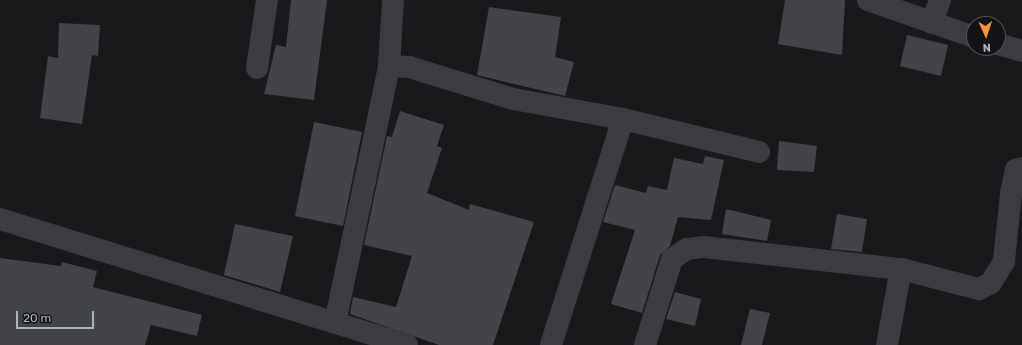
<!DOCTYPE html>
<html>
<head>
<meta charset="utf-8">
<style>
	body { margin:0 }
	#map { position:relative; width:1022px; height:345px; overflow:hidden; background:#19191b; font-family:Rubik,sans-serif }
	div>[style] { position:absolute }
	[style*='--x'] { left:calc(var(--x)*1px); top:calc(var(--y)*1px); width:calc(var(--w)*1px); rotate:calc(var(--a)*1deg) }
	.building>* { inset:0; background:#434448 }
	.street>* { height:22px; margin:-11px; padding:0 11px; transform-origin:11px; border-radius:11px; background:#3a3c40 }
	span { translate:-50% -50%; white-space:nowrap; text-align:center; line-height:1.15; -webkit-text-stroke:4px #141416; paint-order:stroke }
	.north { position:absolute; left:966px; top:16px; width:40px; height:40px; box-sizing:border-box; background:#141416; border:1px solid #505458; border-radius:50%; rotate:177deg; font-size:11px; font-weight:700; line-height:16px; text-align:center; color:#abb3bb }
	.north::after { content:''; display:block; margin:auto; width:14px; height:18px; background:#fa9132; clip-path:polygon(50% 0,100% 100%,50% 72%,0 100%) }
	.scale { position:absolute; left:16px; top:311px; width:78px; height:18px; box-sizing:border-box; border:2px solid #abb3bb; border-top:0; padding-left:5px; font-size:12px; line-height:14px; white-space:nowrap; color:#abb3bb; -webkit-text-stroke:3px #141416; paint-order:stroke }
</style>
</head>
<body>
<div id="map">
	<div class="building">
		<i style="clip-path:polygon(291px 0,327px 0,314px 100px,264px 94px,276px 45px,286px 47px)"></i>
		<i style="clip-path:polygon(785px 0,845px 0,842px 55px,778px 44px)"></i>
		<i style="clip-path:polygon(489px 7px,561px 17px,555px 57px,574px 62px,565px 96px,477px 75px)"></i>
		<i style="clip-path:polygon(59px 23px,100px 25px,98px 56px,92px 55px,82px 124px,40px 118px,48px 56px,58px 58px)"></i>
		<i style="clip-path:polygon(907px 35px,948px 45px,941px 76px,900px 66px)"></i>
		<i style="clip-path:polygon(400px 111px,444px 125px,437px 146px,442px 148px,427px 193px,469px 210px,470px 204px,534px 222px,493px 345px,439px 345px,350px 314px,353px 297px,396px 307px,412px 256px,364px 245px,387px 136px,392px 137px)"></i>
		<i style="clip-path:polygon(314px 122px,362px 132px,343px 226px,295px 216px)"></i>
		<i style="clip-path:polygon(779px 141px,817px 146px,814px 172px,777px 170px)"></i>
		<i style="clip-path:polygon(705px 156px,724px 160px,711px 220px,678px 217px,670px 246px,660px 255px,642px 313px,611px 304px,635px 230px,603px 222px,615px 185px,646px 193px,648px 186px,667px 190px,674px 158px,703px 164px)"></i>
		<i style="clip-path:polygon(726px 209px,771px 220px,767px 241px,722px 234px)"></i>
		<i style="clip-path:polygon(837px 214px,867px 219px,862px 252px,831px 249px)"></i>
		<i style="clip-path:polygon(235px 224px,293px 236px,280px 292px,224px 275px)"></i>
		<i style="clip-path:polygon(0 258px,61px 266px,62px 262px,97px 271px,93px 287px,202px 315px,197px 336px,151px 325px,145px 345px,0 345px)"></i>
		<i style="clip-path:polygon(675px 292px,701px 299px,695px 326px,666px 319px)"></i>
		<i style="clip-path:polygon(750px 309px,770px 313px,762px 345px,741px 345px)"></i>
	</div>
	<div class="street">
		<i style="--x:868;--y:0;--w:112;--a:19.2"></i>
		<i style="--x:932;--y:23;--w:24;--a:-71"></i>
		<i style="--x:998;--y:44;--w:25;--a:16"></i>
		<i style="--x:389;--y:66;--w:20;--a:3"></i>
		<i style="--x:409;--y:67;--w:109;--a:17.1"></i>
		<i style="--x:513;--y:99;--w:112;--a:10.3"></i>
		<i style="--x:623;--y:119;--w:237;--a:107.7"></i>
		<i style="--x:257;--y:68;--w:69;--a:-81.6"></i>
		<i style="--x:623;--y:119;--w:140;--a:13.6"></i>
		<i style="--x:0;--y:219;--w:426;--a:17.2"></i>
		<i style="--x:335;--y:323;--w:263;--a:-78.1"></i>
		<i style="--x:389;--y:66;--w:66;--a:-86.5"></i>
		<i style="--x:645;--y:345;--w:90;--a:-72.6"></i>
		<i style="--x:672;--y:259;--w:18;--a:-34"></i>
		<i style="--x:687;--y:249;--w:17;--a:-7"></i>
		<i style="--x:704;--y:247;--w:198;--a:6.4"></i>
		<i style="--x:887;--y:345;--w:77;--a:-79.6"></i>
		<i style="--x:901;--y:269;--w:81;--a:14.4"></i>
		<i style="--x:979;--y:289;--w:13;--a:-27"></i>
		<i style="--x:991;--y:283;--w:26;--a:-59"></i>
		<i style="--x:1004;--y:261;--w:68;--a:-84.1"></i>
		<i style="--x:1011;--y:193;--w:24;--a:-78"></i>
		<i style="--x:1016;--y:170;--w:6;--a:-18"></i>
	</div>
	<div class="north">N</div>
	<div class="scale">20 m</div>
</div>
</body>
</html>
